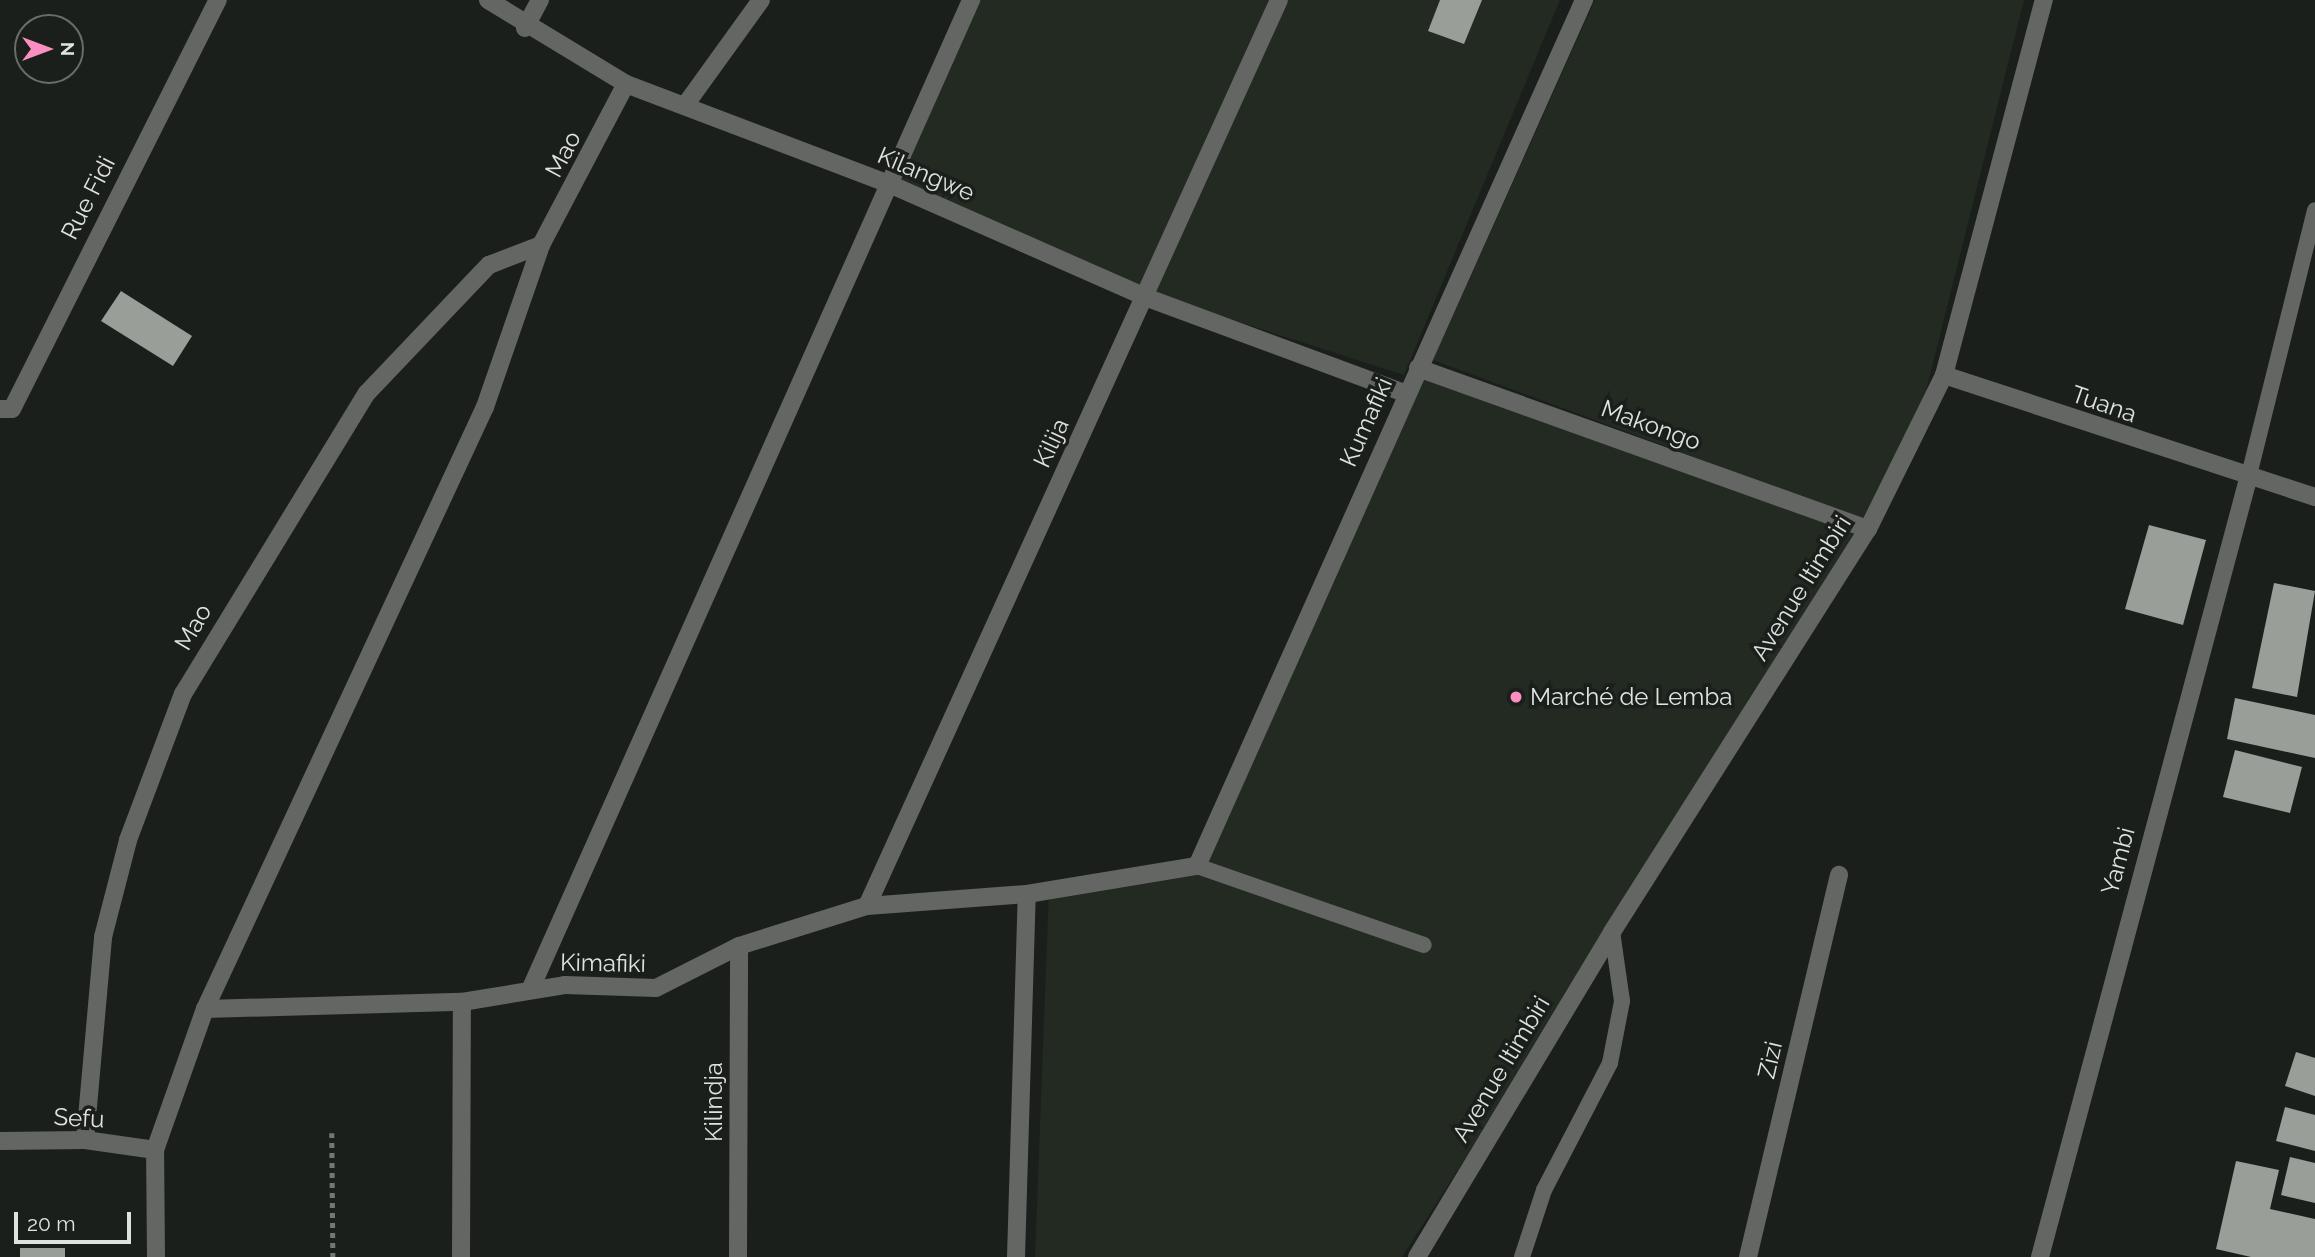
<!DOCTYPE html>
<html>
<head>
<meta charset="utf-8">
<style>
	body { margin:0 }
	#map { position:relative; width:2315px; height:1257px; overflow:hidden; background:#1b1f1b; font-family:Raleway,sans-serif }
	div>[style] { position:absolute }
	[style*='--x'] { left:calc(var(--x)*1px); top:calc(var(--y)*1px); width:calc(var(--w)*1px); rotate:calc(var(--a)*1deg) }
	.built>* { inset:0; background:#222a21 }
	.building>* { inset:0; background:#999e98 }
	.path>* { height:4.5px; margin-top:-2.25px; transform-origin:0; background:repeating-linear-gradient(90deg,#747874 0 5px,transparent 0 10px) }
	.lane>* { height:16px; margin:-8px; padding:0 8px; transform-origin:8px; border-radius:8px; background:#636663 }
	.street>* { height:18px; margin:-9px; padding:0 9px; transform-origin:9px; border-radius:9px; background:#636663 }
	.dots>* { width:19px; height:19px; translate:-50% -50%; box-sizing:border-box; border:4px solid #1b1f1b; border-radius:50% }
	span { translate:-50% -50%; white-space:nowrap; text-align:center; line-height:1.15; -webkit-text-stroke:7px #1b1f1b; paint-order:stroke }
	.street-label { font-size:24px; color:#dfe2df }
	.poi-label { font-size:24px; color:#dfe2df }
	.left { translate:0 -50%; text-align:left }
	.north { position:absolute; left:14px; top:14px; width:70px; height:70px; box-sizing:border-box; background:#1b1f1b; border:2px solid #696d69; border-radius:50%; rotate:90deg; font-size:19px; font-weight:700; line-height:28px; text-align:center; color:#dfe2df }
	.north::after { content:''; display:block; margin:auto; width:24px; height:32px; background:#fc8fc1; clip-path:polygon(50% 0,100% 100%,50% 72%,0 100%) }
	.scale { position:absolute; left:14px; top:1212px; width:117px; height:32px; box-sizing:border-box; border:4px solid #dfe2df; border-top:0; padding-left:9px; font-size:21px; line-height:24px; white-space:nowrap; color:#dfe2df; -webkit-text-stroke:5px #1b1f1b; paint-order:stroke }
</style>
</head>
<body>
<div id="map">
	<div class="built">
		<i style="clip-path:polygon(980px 0,1269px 0,1141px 287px,891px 181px)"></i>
		<i style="clip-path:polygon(1287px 0,1560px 0,1404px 375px,1152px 294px)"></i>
		<i style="clip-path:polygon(1595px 0,2024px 0,1924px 399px,1864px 520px,1433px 360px)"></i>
		<i style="clip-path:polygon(1418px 368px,1868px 529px,1402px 1257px,1035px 1257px,1049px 890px,1197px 865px)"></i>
	</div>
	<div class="building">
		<i style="clip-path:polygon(1440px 0,1482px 0,1464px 44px,1428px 31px)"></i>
		<i style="clip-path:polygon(121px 291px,192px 336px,173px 366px,101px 321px)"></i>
		<i style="clip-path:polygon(2149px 525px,2206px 540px,2183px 625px,2125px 609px)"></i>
		<i style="clip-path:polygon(2274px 583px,2315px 591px,2297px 697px,2252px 688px)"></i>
		<i style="clip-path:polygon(2235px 698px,2315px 715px,2315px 758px,2227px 739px)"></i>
		<i style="clip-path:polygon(2235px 750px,2302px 767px,2290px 813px,2223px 797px)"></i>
		<i style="clip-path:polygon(2296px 1052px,2315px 1058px,2315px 1096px,2285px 1086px)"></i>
		<i style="clip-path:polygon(2285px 1107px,2315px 1115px,2315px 1151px,2276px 1141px)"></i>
		<i style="clip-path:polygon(2290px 1157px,2315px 1163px,2315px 1203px,2281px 1195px)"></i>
		<i style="clip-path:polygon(2236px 1161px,2279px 1170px,2270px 1209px,2315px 1219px,2315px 1257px,2251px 1257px,2216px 1249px)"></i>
		<i style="clip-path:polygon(20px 1248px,65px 1248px,65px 1257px,20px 1257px)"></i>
	</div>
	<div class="path">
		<i style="--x:332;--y:1133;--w:124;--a:89.5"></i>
	</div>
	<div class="lane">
		<i style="--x:2248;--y:479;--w:277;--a:-76"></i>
		<i style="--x:1197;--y:866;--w:240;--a:19.2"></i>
		<i style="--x:1522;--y:1257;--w:71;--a:-71.8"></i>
		<i style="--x:1544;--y:1190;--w:143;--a:-62.5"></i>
		<i style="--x:1610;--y:1063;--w:63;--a:-79"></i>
		<i style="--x:1622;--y:1001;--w:70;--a:-98.2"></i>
	</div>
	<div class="street">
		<i style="--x:488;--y:0;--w:162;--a:31.3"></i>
		<i style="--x:626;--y:84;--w:279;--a:20.8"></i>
		<i style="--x:887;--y:183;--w:282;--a:23.8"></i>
		<i style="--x:1145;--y:297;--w:277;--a:20.3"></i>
		<i style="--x:525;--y:28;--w:32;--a:-62"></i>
		<i style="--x:686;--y:104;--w:128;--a:-54.2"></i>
		<i style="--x:1418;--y:368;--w:478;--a:19.7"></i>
		<i style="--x:1944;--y:375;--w:391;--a:18.2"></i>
		<i style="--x:0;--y:409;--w:12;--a:0"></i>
		<i style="--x:12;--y:409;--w:458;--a:-63.3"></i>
		<i style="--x:867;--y:906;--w:995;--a:-65.55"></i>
		<i style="--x:531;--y:988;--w:1082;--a:-65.99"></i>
		<i style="--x:205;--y:1009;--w:257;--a:-1.6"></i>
		<i style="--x:462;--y:1002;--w:104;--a:-9.4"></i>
		<i style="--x:565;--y:985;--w:91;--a:1.9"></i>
		<i style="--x:656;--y:988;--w:93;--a:-26.8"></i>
		<i style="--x:739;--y:946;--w:134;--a:-17.4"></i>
		<i style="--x:867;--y:906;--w:160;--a:-4.3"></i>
		<i style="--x:1027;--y:894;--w:172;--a:-9.4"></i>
		<i style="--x:1197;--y:866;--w:949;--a:-65.92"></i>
		<i style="--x:85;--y:1140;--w:204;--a:-84.9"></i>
		<i style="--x:103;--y:937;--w:100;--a:-75.5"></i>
		<i style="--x:128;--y:840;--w:156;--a:-69.4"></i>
		<i style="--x:183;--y:694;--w:353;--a:-58.6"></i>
		<i style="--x:367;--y:393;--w:177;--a:-46.4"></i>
		<i style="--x:489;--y:265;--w:56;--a:-21"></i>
		<i style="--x:0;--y:1141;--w:85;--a:-0.7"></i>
		<i style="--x:85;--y:1140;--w:71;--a:8.1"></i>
		<i style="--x:156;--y:1257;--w:107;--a:-90.5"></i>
		<i style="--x:155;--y:1150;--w:150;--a:-70.5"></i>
		<i style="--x:205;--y:1009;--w:664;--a:-65.06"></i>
		<i style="--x:485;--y:407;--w:171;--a:-70.9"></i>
		<i style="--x:541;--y:245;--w:182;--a:-62.2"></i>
		<i style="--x:461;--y:1257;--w:255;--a:-89.8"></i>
		<i style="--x:738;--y:1257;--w:311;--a:-89.8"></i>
		<i style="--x:1016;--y:1257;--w:363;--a:-88.3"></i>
		<i style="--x:1417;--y:1257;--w:379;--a:-59"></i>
		<i style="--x:1612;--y:932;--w:477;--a:-57.6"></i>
		<i style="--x:1868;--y:529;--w:172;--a:-63.7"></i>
		<i style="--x:1944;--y:375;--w:388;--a:-75.1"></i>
		<i style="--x:1748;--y:1257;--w:393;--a:-76.6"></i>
		<i style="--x:2040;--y:1257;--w:805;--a:-75.03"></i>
	</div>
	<div class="dots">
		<i style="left:1516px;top:697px;background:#fc8fc1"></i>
	</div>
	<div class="street-label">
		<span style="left:563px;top:154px;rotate:-62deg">Mao</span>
		<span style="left:926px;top:174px;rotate:23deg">Kilangwe</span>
		<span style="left:88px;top:198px;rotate:-63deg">Rue Fidi</span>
		<span style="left:2104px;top:404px;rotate:19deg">Tuana</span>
		<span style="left:1366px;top:422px;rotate:-66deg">Kumafiki</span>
		<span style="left:1651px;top:425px;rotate:20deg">Makongo</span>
		<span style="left:1051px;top:443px;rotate:-65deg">Kilija</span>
		<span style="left:1801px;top:588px;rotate:-58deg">Avenue Itimbiri</span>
		<span style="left:193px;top:627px;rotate:-60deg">Mao</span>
		<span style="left:2118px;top:861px;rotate:-75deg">Yambi</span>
		<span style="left:603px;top:963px;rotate:1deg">Kimafiki</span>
		<span style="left:1770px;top:1060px;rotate:-77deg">Zizi</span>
		<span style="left:1501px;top:1069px;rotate:-59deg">Avenue Itimbiri</span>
		<span style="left:714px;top:1102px;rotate:-90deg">Kilindja</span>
		<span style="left:79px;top:1118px;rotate:3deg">Sefu</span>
	</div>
	<div class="poi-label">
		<span class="left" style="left:1530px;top:697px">Marché de Lemba</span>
	</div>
	<div class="north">N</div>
	<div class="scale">20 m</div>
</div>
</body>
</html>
